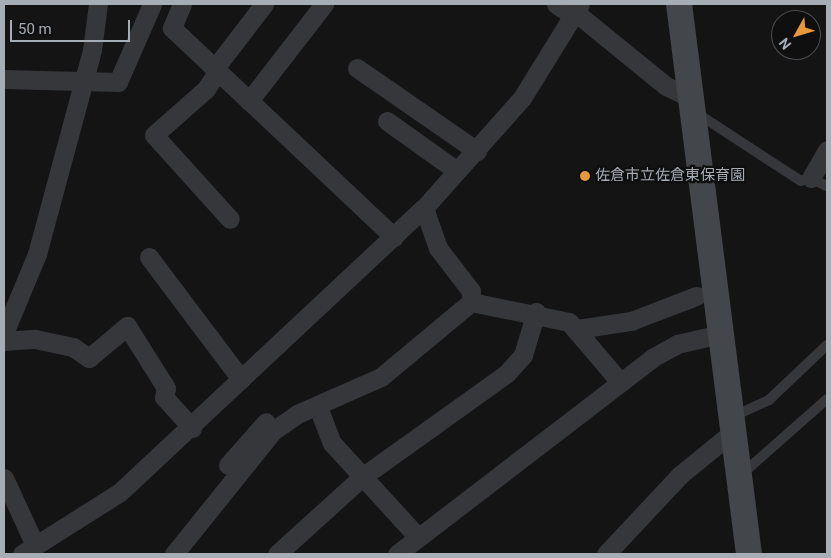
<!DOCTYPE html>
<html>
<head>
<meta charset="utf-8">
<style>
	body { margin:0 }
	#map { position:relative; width:831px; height:558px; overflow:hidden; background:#141415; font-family:Roboto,"Noto Sans JP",sans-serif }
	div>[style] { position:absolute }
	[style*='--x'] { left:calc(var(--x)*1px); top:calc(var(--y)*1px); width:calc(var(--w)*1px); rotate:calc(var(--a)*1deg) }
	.lane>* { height:10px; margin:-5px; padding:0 5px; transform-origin:5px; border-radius:5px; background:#35373a }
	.street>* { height:19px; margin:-9.5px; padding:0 9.5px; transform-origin:9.5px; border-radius:9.5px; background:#35373a }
	.secondary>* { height:26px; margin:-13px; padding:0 13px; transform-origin:13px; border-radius:13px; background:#43464a }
	.dots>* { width:14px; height:14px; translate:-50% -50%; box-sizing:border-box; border:2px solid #0f0f10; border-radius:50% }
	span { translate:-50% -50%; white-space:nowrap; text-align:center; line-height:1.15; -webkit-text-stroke:4.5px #0f0f10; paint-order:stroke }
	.poi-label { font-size:15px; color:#a6adb5 }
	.left { translate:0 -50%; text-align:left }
	.frame { position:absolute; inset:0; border:5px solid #a6adb5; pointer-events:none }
	.north { position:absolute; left:771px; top:10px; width:50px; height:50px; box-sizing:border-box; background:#0f0f10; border:1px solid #4b4e52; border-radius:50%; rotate:231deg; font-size:14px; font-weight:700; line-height:20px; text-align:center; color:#a6adb5 }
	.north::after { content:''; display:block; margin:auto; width:18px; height:22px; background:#e8973a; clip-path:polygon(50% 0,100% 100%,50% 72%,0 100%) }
	.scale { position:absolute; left:10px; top:20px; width:120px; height:22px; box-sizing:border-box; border:2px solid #a6adb5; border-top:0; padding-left:6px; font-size:15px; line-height:18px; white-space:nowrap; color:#a6adb5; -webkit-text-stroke:4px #0f0f10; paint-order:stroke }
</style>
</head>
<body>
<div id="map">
	<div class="lane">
		<i style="--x:695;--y:112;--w:126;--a:33.1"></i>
		<i style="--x:801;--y:181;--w:10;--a:-17"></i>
		<i style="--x:811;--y:178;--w:18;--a:27"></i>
		<i style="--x:732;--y:417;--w:41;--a:-24.7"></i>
		<i style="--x:769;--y:400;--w:80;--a:-43.5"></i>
		<i style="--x:742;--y:474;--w:113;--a:-41.4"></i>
	</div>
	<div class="street">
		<i style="--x:182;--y:4;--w:26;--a:113"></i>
		<i style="--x:172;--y:28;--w:305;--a:43.3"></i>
		<i style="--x:556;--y:4;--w:21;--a:35"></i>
		<i style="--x:575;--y:12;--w:117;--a:39.1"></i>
		<i style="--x:666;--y:86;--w:28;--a:26"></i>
		<i style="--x:215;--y:68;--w:81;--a:-52.6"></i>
		<i style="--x:357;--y:68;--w:146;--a:34.7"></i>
		<i style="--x:218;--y:71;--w:22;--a:124"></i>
		<i style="--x:206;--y:89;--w:69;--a:138.5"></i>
		<i style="--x:154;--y:135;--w:113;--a:47.9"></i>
		<i style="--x:4;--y:79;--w:114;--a:1.5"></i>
		<i style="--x:118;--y:82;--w:85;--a:-66.4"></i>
		<i style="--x:249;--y:101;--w:123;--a:-52.3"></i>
		<i style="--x:387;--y:121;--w:86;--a:35.5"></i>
		<i style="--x:811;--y:178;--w:32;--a:-60"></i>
		<i style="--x:149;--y:257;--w:153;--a:53"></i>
		<i style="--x:471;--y:302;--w:11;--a:-90"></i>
		<i style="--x:471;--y:291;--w:54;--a:-127.5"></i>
		<i style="--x:438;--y:248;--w:42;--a:-109.3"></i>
		<i style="--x:424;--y:208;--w:147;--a:-48.3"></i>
		<i style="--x:522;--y:98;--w:110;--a:-58.3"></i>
		<i style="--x:577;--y:329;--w:55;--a:-8.4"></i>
		<i style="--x:631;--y:321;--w:70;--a:-21"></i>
		<i style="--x:4;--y:333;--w:86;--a:-67.3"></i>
		<i style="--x:37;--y:254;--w:211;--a:-74.9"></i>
		<i style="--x:92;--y:50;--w:46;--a:-82.6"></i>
		<i style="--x:4;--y:341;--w:31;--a:-4"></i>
		<i style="--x:35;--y:339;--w:39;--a:12"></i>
		<i style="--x:73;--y:347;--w:19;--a:35"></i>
		<i style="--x:89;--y:358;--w:50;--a:-40.1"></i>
		<i style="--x:127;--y:326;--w:73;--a:57.8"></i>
		<i style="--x:166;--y:388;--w:9;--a:103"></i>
		<i style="--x:164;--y:397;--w:42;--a:47.9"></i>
		<i style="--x:318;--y:407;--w:39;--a:69"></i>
		<i style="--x:332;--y:443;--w:126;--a:47.6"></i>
		<i style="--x:228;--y:465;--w:57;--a:-48.5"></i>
		<i style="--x:4;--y:478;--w:74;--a:65.2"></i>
		<i style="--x:22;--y:554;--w:116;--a:-32.3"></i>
		<i style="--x:120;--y:492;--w:416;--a:-43.1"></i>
		<i style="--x:174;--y:554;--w:158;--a:-51.2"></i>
		<i style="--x:273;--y:431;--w:29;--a:-35"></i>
		<i style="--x:297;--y:414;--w:92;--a:-23.8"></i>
		<i style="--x:381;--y:377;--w:117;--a:-39.8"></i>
		<i style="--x:471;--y:302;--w:100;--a:11.5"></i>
		<i style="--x:569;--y:322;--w:79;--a:49.6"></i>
		<i style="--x:277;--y:554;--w:115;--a:-42.2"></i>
		<i style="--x:362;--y:477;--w:178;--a:-35.6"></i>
		<i style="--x:507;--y:373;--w:24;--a:-48"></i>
		<i style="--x:523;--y:355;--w:45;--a:-73.2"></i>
		<i style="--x:397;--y:554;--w:322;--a:-37.5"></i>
		<i style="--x:652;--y:358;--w:29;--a:-29"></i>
		<i style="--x:677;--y:344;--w:45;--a:-12.8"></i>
		<i style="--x:606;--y:554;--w:108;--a:-46.9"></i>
		<i style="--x:680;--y:475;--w:70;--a:-39.2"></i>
	</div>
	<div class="secondary">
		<i style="--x:679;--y:4;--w:554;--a:82.75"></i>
	</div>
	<div class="dots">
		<i style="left:585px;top:176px;background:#e8973a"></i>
	</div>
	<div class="poi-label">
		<span class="left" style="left:595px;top:176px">佐倉市立佐倉東保育園</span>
	</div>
	<div class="frame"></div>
	<div class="north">N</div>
	<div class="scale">50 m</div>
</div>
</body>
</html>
